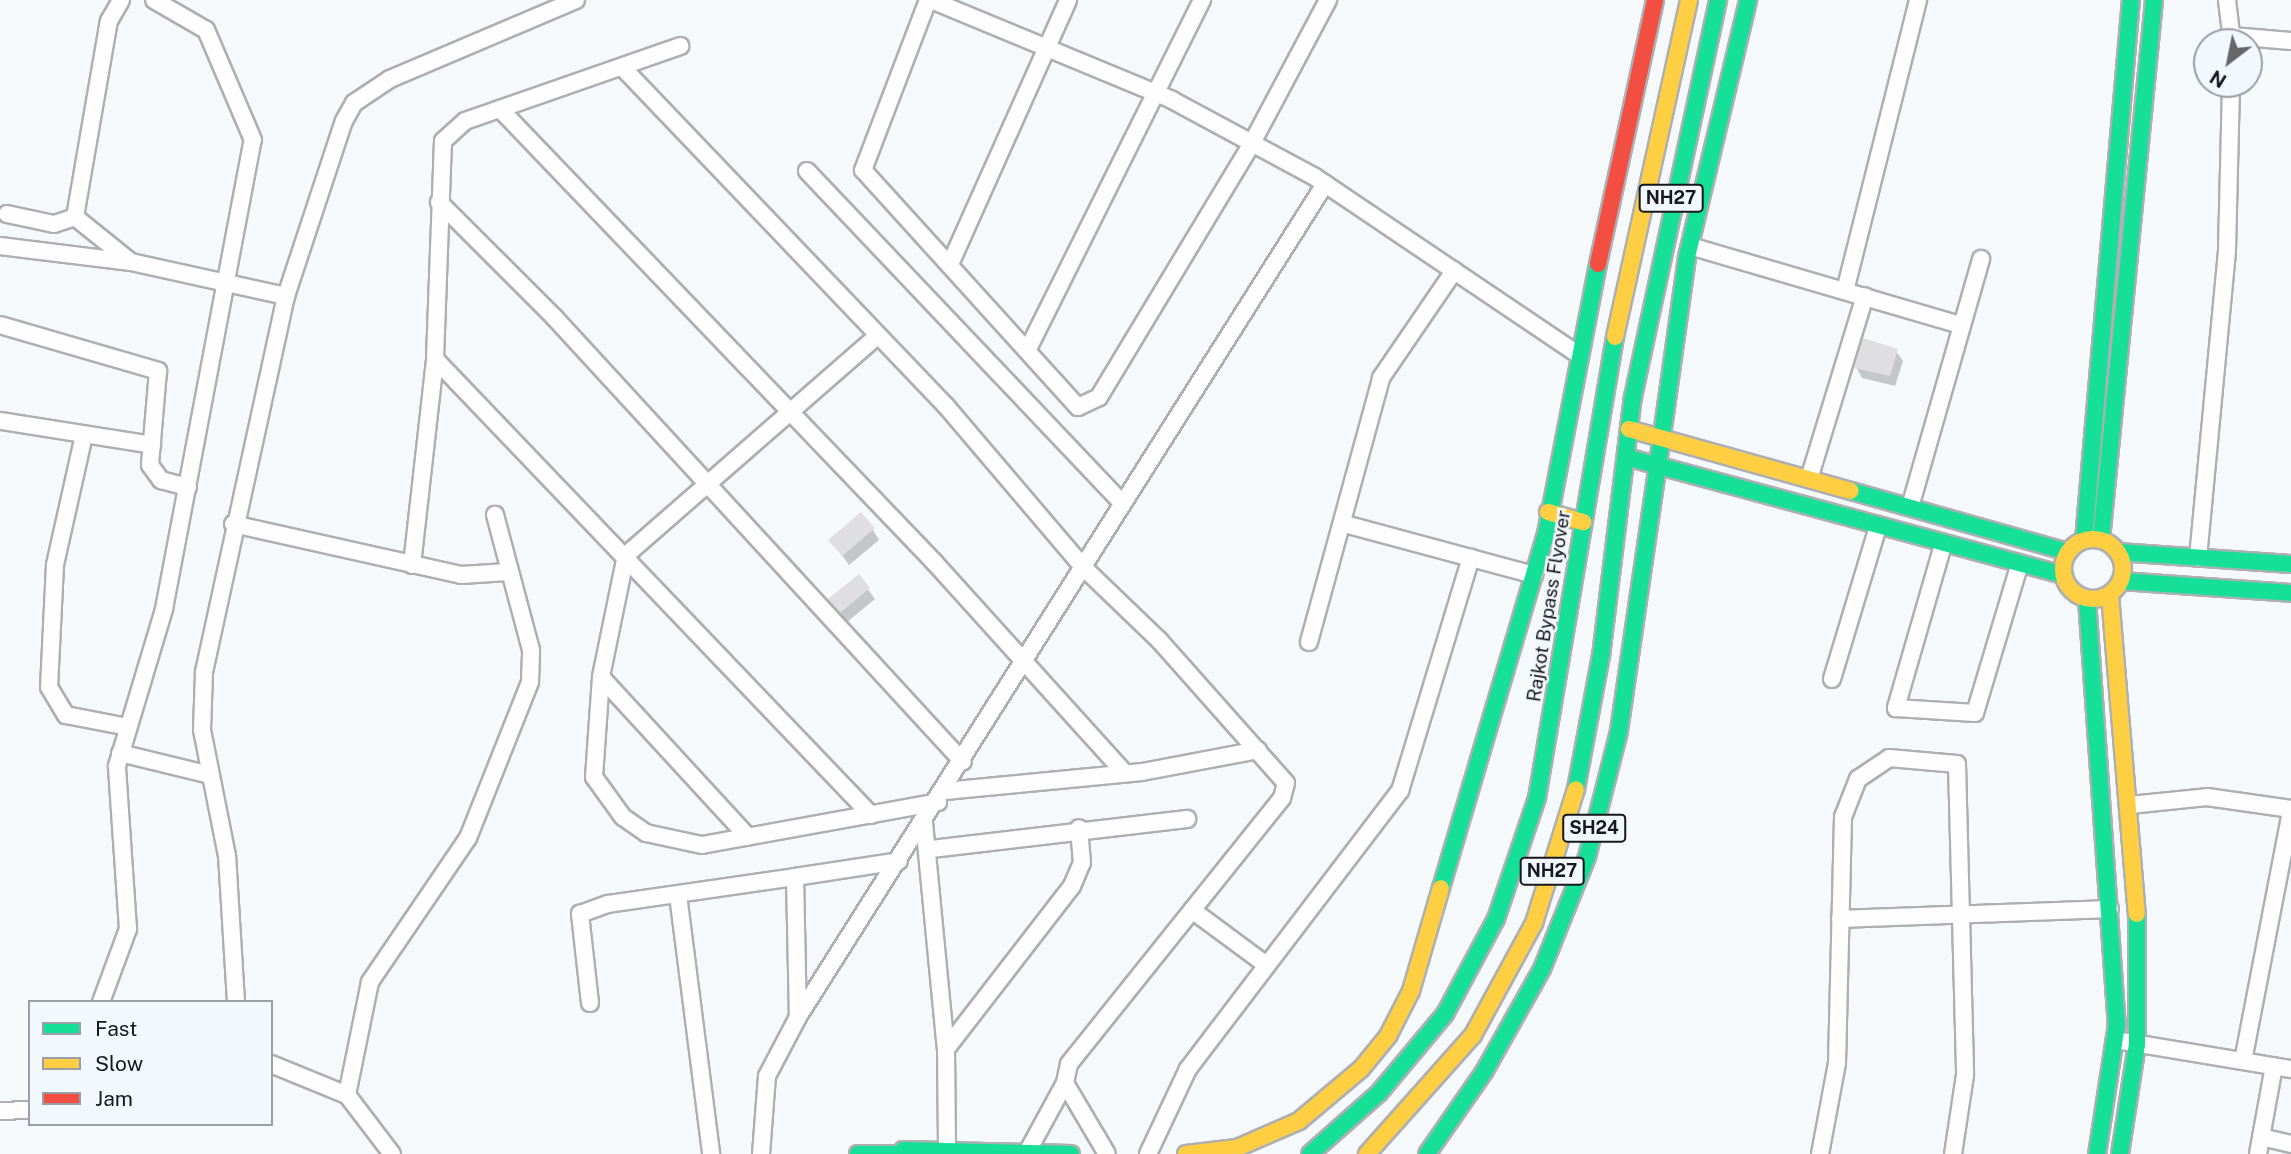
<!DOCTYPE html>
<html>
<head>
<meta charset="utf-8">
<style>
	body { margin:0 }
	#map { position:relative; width:2291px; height:1154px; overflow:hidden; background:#f6f9fc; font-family:"Public Sans",sans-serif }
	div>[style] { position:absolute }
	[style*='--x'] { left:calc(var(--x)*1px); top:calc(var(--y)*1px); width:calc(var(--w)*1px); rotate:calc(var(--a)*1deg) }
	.shadow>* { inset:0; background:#0003 }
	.building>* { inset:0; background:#dfdfe2 }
	.roads { filter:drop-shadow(2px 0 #adafb2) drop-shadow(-2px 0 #adafb2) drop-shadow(0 2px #adafb2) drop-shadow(0 -2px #adafb2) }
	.street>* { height:16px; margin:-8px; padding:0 8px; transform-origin:8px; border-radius:8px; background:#fefeff }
	.fast>* { height:16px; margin:-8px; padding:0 8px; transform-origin:8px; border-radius:8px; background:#16e098 }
	.slow>* { height:16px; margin:-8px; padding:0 8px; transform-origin:8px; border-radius:8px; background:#ffcf43 }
	.slow>.ring { margin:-8px; padding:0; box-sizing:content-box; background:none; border:16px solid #ffcf43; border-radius:50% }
	.jam>* { height:16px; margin:-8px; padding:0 8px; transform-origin:8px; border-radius:8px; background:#f24e42 }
	span { translate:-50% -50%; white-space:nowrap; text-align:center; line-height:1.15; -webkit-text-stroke:5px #f3f8ff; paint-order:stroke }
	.shield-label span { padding:2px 5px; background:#f3f8ff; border:2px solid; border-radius:5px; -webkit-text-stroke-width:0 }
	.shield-label { font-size:18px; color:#17181b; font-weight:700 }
	.street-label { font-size:19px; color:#17181b }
	.legend { position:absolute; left:28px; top:1000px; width:245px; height:126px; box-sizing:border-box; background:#f3f8ff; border:2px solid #9b9ea4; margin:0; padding:9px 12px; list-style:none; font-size:21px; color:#17181b }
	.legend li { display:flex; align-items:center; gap:14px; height:35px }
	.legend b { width:35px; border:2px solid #9b9ea4 }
	.north { position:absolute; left:2193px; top:28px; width:70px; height:70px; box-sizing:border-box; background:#f3f8ff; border:2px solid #9b9ea4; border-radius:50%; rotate:212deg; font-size:19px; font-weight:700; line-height:28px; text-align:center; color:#17181b }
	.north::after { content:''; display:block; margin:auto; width:24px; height:32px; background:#65676a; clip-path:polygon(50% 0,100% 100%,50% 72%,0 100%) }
</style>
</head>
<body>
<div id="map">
	<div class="shadow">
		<i style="clip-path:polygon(1896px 351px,1903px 361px,1895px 386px,1862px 378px,1856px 367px)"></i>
		<i style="clip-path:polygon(873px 530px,879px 540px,849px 565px,831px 540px)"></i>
		<i style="clip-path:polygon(859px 577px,875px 599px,847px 622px,830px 600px)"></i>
	</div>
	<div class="building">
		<i style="clip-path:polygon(1863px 338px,1898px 349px,1890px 376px,1854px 368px)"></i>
		<i style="clip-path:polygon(861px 512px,875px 528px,842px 556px,828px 540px)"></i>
		<i style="clip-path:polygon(859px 574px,870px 588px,840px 613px,828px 599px)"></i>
	</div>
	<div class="roads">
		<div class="street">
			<i style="--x:928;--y:0;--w:182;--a:110.9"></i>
			<i style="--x:863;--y:170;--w:320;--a:47.8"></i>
			<i style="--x:1078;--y:407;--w:23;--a:-25"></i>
			<i style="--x:1099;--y:397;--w:297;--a:-58.9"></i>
			<i style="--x:1252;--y:143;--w:162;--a:-62"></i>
			<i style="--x:931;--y:0;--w:261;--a:22.5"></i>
			<i style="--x:1172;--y:100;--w:162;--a:28.3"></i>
			<i style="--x:1315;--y:177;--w:316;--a:34"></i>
			<i style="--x:2227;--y:0;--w:42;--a:83.2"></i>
			<i style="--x:2232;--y:36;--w:59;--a:4.8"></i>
			<i style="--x:624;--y:69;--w:466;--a:46.3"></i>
			<i style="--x:946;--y:406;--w:210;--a:49.6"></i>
			<i style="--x:1082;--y:566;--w:107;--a:43.9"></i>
			<i style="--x:1159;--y:640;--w:191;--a:48.4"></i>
			<i style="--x:1286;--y:783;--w:16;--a:105"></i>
			<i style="--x:1282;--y:798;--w:341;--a:128.7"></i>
			<i style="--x:1069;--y:1064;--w:19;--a:102"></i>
			<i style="--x:1065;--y:1083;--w:82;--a:59.4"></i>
			<i style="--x:500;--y:109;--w:629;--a:46.22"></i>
			<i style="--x:935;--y:563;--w:283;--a:47.9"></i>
			<i style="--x:807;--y:171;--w:458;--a:46.5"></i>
			<i style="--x:439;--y:202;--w:163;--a:45"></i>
			<i style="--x:554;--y:317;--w:604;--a:47.41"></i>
			<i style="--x:7;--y:214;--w:48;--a:12"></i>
			<i style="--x:54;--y:224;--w:22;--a:-18"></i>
			<i style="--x:75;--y:217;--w:72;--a:38.8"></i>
			<i style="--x:75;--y:217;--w:199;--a:-80.2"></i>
			<i style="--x:109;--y:21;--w:24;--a:-60"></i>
			<i style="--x:0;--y:246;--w:132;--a:7"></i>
			<i style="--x:131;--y:262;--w:159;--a:12.4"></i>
			<i style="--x:1690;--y:246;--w:282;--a:16.3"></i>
			<i style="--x:951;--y:262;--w:287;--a:-65.9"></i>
			<i style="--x:1845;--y:291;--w:300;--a:-75.9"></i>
			<i style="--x:0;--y:325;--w:165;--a:16.2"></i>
			<i style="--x:158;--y:371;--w:94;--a:94.9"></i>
			<i style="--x:150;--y:465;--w:19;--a:54"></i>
			<i style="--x:161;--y:480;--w:28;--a:15"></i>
			<i style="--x:876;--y:337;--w:332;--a:138.9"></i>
			<i style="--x:626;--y:555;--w:125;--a:101.6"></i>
			<i style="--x:601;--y:677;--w:100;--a:94"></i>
			<i style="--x:594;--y:777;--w:49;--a:54.1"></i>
			<i style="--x:623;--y:817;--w:28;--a:35"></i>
			<i style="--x:646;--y:833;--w:57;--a:12.1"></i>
			<i style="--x:702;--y:845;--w:240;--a:-10.3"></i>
			<i style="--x:1028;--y:349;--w:390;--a:-63.5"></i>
			<i style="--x:435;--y:359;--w:631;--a:46.28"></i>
			<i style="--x:1;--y:421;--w:153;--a:9"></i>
			<i style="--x:84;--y:435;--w:133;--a:102.6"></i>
			<i style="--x:55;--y:565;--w:122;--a:92.8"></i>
			<i style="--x:49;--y:687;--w:33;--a:59"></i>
			<i style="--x:66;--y:715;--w:63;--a:11"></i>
			<i style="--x:1809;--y:479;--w:191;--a:-73"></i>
			<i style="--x:1910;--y:507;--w:258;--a:-74"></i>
			<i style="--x:233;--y:524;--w:234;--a:12.6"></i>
			<i style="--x:461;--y:575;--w:47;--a:-3.7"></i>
			<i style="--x:1345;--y:524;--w:196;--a:15.1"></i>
			<i style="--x:1943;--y:545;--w:170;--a:106.1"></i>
			<i style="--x:1896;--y:708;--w:79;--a:3.6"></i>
			<i style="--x:1975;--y:713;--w:153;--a:-73.3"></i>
			<i style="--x:2198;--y:558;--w:309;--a:-84.6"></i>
			<i style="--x:2227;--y:250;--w:166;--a:-88.6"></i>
			<i style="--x:412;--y:565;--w:207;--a:-83.6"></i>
			<i style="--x:435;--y:359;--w:218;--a:-87.9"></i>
			<i style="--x:443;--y:141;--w:30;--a:-42"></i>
			<i style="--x:465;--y:121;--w:228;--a:-19.2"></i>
			<i style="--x:1309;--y:642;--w:274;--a:-74.7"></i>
			<i style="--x:1381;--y:378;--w:130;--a:-55.7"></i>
			<i style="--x:601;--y:677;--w:217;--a:47.4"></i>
			<i style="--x:1832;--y:679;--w:159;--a:-73.2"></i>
			<i style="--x:120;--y:753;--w:93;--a:13.7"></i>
			<i style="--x:945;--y:791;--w:198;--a:-5.5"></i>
			<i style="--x:1142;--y:772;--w:118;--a:-10.7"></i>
			<i style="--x:2130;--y:805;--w:77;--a:-5.9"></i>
			<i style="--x:2207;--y:797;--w:85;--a:8.1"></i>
			<i style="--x:924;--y:822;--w:228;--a:84.5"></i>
			<i style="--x:946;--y:1049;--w:98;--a:89.4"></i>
			<i style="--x:931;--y:849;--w:258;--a:-6.7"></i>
			<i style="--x:795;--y:877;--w:105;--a:-8.7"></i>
			<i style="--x:678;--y:895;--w:261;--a:82.7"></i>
			<i style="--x:1192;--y:910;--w:91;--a:36.5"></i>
			<i style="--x:1840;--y:919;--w:270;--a:-2.1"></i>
			<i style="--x:101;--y:1002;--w:78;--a:-69.7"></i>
			<i style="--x:128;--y:929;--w:163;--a:-93.9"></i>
			<i style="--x:117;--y:766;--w:164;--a:-73.3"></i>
			<i style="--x:164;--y:609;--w:477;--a:-79.3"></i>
			<i style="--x:253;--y:140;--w:120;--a:-113.1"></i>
			<i style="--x:206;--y:30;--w:60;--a:-150"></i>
			<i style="--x:236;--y:1002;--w:146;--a:-93.5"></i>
			<i style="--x:227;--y:856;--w:128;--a:-101.2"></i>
			<i style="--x:202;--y:730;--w:58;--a:-88"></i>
			<i style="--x:204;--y:672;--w:385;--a:-77.7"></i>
			<i style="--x:286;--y:296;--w:184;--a:-71.7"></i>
			<i style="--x:344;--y:121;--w:21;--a:-61"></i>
			<i style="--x:354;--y:103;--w:43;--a:-33.7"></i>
			<i style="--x:390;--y:79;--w:202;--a:-23"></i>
			<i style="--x:590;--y:1003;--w:90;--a:-96.4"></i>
			<i style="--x:580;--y:914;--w:30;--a:-20"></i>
			<i style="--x:608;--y:904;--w:189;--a:-8.2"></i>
			<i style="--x:795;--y:877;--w:140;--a:88.8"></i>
			<i style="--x:2115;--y:1040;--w:178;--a:9.4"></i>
			<i style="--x:946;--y:1049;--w:206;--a:-52.3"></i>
			<i style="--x:1072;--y:886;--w:25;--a:-67"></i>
			<i style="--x:1082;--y:863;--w:35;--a:-95"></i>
			<i style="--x:2243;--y:1061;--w:255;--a:-79.1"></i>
			<i style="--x:271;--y:1064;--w:82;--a:22.2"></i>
			<i style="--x:0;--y:1111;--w:30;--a:-2"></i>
			<i style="--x:2261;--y:1137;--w:31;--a:13"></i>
			<i style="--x:1029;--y:1149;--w:75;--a:-61.4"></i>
			<i style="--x:392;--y:1154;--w:74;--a:-127.3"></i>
			<i style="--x:347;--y:1095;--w:115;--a:-78.5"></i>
			<i style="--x:370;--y:982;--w:174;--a:-55.8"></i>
			<i style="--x:468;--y:838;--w:168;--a:-68.3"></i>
			<i style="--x:530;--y:682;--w:32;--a:-88"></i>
			<i style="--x:531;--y:650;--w:140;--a:-104.9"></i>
			<i style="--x:761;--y:1154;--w:78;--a:-85.6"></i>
			<i style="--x:767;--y:1076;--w:67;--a:-62.3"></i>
			<i style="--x:798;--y:1017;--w:986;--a:-57.68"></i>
			<i style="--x:1148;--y:1154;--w:94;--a:-64.8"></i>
			<i style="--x:1188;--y:1069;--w:350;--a:-52.7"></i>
			<i style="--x:1400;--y:791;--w:244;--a:-73.1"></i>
			<i style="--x:1820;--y:1154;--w:93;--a:-79.4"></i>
			<i style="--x:1837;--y:1063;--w:246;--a:-88.6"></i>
			<i style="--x:1843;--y:817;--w:41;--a:-68.5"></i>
			<i style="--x:1858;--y:779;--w:37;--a:-34"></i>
			<i style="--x:1889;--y:758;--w:68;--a:5"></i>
			<i style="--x:1957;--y:764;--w:311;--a:88.5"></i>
			<i style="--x:1965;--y:1075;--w:80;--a:98.6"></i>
			<i style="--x:2258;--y:1154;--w:89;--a:-79.7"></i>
		</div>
		<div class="fast">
			<i style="--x:1626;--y:457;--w:454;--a:15.1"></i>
			<i style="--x:1658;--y:464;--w:209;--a:-82"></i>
			<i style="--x:1687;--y:257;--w:264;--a:-76.6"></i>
			<i style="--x:1851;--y:491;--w:225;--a:15.7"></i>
			<i style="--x:2084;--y:540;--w:542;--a:-85.03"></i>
			<i style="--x:2101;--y:540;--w:543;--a:-84.39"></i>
			<i style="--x:2118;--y:552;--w:173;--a:4"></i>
			<i style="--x:2121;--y:581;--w:170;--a:4"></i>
			<i style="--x:2087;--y:599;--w:426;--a:86"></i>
			<i style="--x:2117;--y:1024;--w:132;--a:98.7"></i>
			<i style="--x:1576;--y:789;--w:135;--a:-79.4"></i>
			<i style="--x:1601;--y:656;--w:261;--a:-83"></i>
			<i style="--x:1633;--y:397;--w:406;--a:-77.9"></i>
			<i style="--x:1441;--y:888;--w:369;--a:-73.5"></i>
			<i style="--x:1546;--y:534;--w:275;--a:-79.1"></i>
			<i style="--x:903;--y:1150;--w:168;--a:1.4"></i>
			<i style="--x:858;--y:1154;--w:55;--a:0"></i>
			<i style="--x:1310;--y:1154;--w:92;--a:-41.5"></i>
			<i style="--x:1379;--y:1093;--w:103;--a:-50.1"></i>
			<i style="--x:1445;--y:1014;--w:108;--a:-61.8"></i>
			<i style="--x:1496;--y:919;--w:128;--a:-71.3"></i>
			<i style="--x:1537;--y:798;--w:468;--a:-80.4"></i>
			<i style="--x:1427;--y:1154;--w:100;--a:-55.2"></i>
			<i style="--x:1484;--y:1072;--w:118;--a:-60.6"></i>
			<i style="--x:1542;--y:969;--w:121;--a:-68.1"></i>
			<i style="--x:1587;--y:857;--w:130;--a:-75.7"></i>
			<i style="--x:1619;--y:731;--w:270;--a:-81.7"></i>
			<i style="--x:2120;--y:1154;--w:111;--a:-81.2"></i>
			<i style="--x:2137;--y:1044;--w:130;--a:-90"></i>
		</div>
		<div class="slow">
			<i style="--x:1615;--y:337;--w:345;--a:-77.6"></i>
			<i style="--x:1629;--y:429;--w:230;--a:15.6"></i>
			<i style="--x:1548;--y:512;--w:37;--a:16"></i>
			<i class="ring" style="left:2063px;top:539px;width:44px;height:44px"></i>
			<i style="--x:2110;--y:595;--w:320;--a:85.2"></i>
			<i style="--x:1186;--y:1154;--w:51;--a:-6.7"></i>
			<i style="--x:1237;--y:1148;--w:68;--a:-23.5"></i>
			<i style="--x:1299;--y:1121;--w:81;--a:-40"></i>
			<i style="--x:1361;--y:1069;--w:43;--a:-50.7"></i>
			<i style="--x:1388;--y:1036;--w:51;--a:-62.9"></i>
			<i style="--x:1411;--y:991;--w:107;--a:-73.8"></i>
			<i style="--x:1367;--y:1154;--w:159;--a:-48.3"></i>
			<i style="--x:1473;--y:1035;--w:128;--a:-61.4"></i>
			<i style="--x:1534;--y:923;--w:140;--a:-72.6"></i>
		</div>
		<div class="jam">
			<i style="--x:1598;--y:264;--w:270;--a:-77.8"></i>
		</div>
	</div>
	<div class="shield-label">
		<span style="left:1671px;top:198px">NH27</span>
		<span style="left:1594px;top:828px">SH24</span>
		<span style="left:1552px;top:871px">NH27</span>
	</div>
	<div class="street-label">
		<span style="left:1549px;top:606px;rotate:-81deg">Rajkot Bypass Flyover</span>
	</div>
	<ul class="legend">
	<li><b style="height:9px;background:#16e098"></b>Fast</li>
	<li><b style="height:9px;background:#ffcf43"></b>Slow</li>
	<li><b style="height:9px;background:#f24e42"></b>Jam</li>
	</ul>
	<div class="north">N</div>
</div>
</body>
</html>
